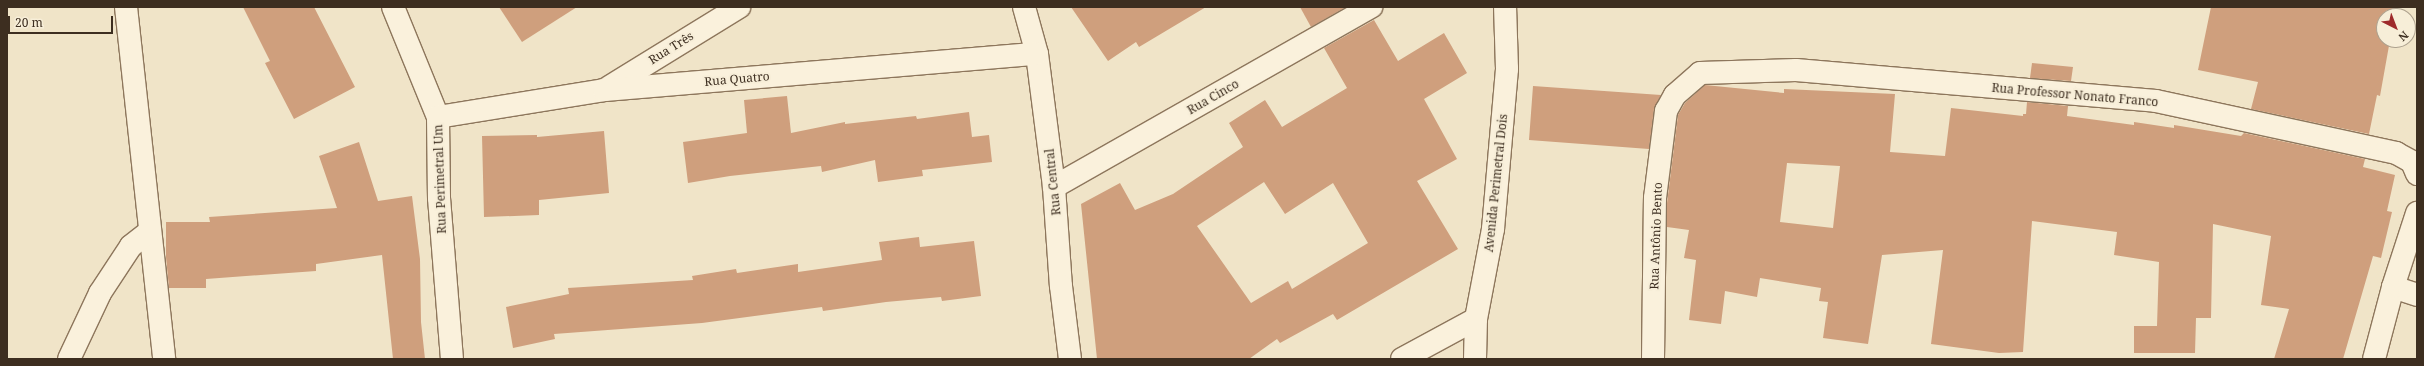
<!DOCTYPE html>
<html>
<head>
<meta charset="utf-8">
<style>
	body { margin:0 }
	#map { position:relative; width:2424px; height:366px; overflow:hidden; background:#f0e4c8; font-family:"Noto Serif",serif }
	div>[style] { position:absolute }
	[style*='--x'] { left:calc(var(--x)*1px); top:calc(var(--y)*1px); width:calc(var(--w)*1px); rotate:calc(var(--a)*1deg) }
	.building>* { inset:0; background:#cf9f7d }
	.roads { filter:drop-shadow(1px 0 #8d765c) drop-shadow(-1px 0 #8d765c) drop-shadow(0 1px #8d765c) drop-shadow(0 -1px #8d765c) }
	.minor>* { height:22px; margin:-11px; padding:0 11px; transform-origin:11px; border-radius:11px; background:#faf1dc }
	span { translate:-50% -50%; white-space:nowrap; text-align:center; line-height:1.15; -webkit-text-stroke:4px #f7eed8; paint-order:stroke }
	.street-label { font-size:12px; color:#3d2e20 }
	.frame { position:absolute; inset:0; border:8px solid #3d2e20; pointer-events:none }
	.north { position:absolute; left:2376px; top:8px; width:40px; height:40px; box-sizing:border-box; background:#f7eed8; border:1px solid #ada18e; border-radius:50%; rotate:138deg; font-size:11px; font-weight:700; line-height:16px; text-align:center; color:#3d2e20 }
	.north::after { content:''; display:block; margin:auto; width:14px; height:18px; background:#9e2a2b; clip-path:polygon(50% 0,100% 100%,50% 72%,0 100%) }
	.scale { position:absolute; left:8px; top:16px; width:105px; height:18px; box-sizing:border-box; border:2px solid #3d2e20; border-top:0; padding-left:5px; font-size:12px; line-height:14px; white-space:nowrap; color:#3d2e20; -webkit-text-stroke:3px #f7eed8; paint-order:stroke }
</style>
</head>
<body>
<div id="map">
	<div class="building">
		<i style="clip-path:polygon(243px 7px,314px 7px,355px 87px,294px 119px,265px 63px,270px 61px)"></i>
		<i style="clip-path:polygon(499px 7px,577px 7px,522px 42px)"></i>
		<i style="clip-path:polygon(1071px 7px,1206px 7px,1139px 47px,1136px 42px,1108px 61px)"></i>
		<i style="clip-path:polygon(1300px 7px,1346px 7px,1311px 27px)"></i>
		<i style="clip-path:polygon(2211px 7px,2396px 7px,2394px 16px,2384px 16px,2384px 40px,2390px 40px,2380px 96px,2377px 95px,2369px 134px,2251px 109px,2258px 82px,2198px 70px)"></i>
		<i style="clip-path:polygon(evenodd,1374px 20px,1398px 61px,1444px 33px,1467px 73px,1424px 99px,1457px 159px,1417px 181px,1458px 249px,1337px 320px,1333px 314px,1280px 343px,1277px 339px,1249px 359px,1097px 359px,1081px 204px,1120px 183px,1135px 210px,1173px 194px,1243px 147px,1229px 123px,1265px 100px,1282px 127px,1347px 88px,1324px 48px,1374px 20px,1264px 182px,1285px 214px,1333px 183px,1368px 243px,1292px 289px,1288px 281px,1251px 303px,1197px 226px,1264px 182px)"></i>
		<i style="clip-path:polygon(2032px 63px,2073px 67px,2071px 81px,2030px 78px)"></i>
		<i style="clip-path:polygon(evenodd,1705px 85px,1784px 93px,1784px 89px,1895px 94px,1890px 152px,1945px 156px,1951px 108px,2023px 116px,2023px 114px,2026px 114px,2027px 102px,2068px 106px,2067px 116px,2134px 125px,2134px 122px,2174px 128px,2174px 125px,2241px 136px,2244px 133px,2365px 159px,2363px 167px,2395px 175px,2387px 211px,2392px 212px,2381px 258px,2373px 256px,2343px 359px,2274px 359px,2289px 309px,2261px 305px,2271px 236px,2213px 224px,2211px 318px,2196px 318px,2195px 353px,2134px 353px,2134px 326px,2157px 326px,2159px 262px,2114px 255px,2117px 232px,2032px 221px,2023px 352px,1999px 353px,1931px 344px,1943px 250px,1882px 255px,1868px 344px,1823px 338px,1828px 302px,1819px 301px,1821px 288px,1760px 278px,1757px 297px,1725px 291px,1721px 324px,1689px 320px,1696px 260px,1684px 258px,1689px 230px,1667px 227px,1667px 203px,1678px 115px,1685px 103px,1705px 85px,1787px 163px,1840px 166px,1833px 228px,1780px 222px,1787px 163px)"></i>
		<i style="clip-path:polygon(1533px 86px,1661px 95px,1654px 109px,1649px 149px,1529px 140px)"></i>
		<i style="clip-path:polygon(787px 96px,791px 133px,845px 122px,845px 124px,916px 116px,917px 119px,969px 112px,972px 137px,989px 135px,992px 162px,922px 170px,923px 176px,878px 182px,875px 160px,822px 172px,821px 166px,730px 176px,688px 183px,683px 142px,747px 133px,744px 100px)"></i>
		<i style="clip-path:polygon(604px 131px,609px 193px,539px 200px,539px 215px,484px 217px,482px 136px,537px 135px,537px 137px)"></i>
		<i style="clip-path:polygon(359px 142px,378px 201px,412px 196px,420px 259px,421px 322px,425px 359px,393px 359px,382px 255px,316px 264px,316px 271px,206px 279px,206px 288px,169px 288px,166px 257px,166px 222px,210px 222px,209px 217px,337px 208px,319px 156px)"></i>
		<i style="clip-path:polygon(919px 237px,920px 247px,974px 241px,981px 296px,942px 301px,941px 297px,886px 302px,823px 311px,822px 307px,702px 323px,554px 334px,555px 339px,513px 348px,506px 307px,569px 294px,568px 288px,693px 280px,692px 276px,736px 269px,737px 273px,798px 264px,798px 272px,882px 260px,879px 242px)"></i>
	</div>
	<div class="roads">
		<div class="minor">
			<i style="--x:126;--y:7;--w:354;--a:83.8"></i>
			<i style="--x:393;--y:7;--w:119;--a:67.8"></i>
			<i style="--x:438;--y:117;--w:81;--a:89.3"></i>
			<i style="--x:439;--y:198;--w:162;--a:85.4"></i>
			<i style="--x:1024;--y:7;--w:49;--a:74.5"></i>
			<i style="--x:1037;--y:54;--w:134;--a:82.7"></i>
			<i style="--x:1054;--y:187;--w:99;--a:86"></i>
			<i style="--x:1061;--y:286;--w:74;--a:83"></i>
			<i style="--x:609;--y:87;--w:153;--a:-31.6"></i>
			<i style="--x:438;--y:117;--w:168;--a:-9.2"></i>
			<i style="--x:604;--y:90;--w:434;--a:-4.8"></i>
			<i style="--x:1054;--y:187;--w:365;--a:-29.6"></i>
			<i style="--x:2393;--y:287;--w:25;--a:18"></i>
			<i style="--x:69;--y:359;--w:73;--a:-64.8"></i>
			<i style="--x:100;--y:293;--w:56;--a:-56.6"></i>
			<i style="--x:131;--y:246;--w:24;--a:-38"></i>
			<i style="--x:1402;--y:359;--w:84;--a:-28.4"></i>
			<i style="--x:1475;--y:359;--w:40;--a:-88.6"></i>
			<i style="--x:1476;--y:319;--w:92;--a:-79.3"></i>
			<i style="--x:1493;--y:229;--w:161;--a:-85"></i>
			<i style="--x:1507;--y:69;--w:62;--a:-91.8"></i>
			<i style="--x:1653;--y:359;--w:161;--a:-89.3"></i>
			<i style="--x:1655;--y:198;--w:88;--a:-82.8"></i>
			<i style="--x:1666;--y:111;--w:18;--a:-61"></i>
			<i style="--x:1675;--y:95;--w:33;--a:-41"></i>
			<i style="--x:1700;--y:73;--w:96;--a:-1.8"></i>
			<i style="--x:1796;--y:70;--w:361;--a:4.9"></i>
			<i style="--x:2156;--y:101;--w:246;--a:12.2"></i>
			<i style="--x:2396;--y:153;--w:18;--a:29"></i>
			<i style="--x:2412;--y:162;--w:13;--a:67"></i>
			<i style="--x:2374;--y:359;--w:74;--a:-75.2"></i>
			<i style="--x:2393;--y:287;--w:78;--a:-72"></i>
		</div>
	</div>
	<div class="street-label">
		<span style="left:671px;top:48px;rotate:-32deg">Rua Três</span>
		<span style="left:737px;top:79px;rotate:-5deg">Rua Quatro</span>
		<span style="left:2075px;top:95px;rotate:5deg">Rua Professor Nonato Franco</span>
		<span style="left:1213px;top:97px;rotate:-30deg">Rua Cinco</span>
		<span style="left:440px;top:179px;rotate:-92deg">Rua Perimetral Um</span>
		<span style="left:1053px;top:182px;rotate:-96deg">Rua Central</span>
		<span style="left:1496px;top:183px;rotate:-84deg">Avenida Perimetral Dois</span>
		<span style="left:1656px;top:236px;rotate:-88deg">Rua Antônio Bento</span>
	</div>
	<div class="frame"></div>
	<div class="north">N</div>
	<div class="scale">20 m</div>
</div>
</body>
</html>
